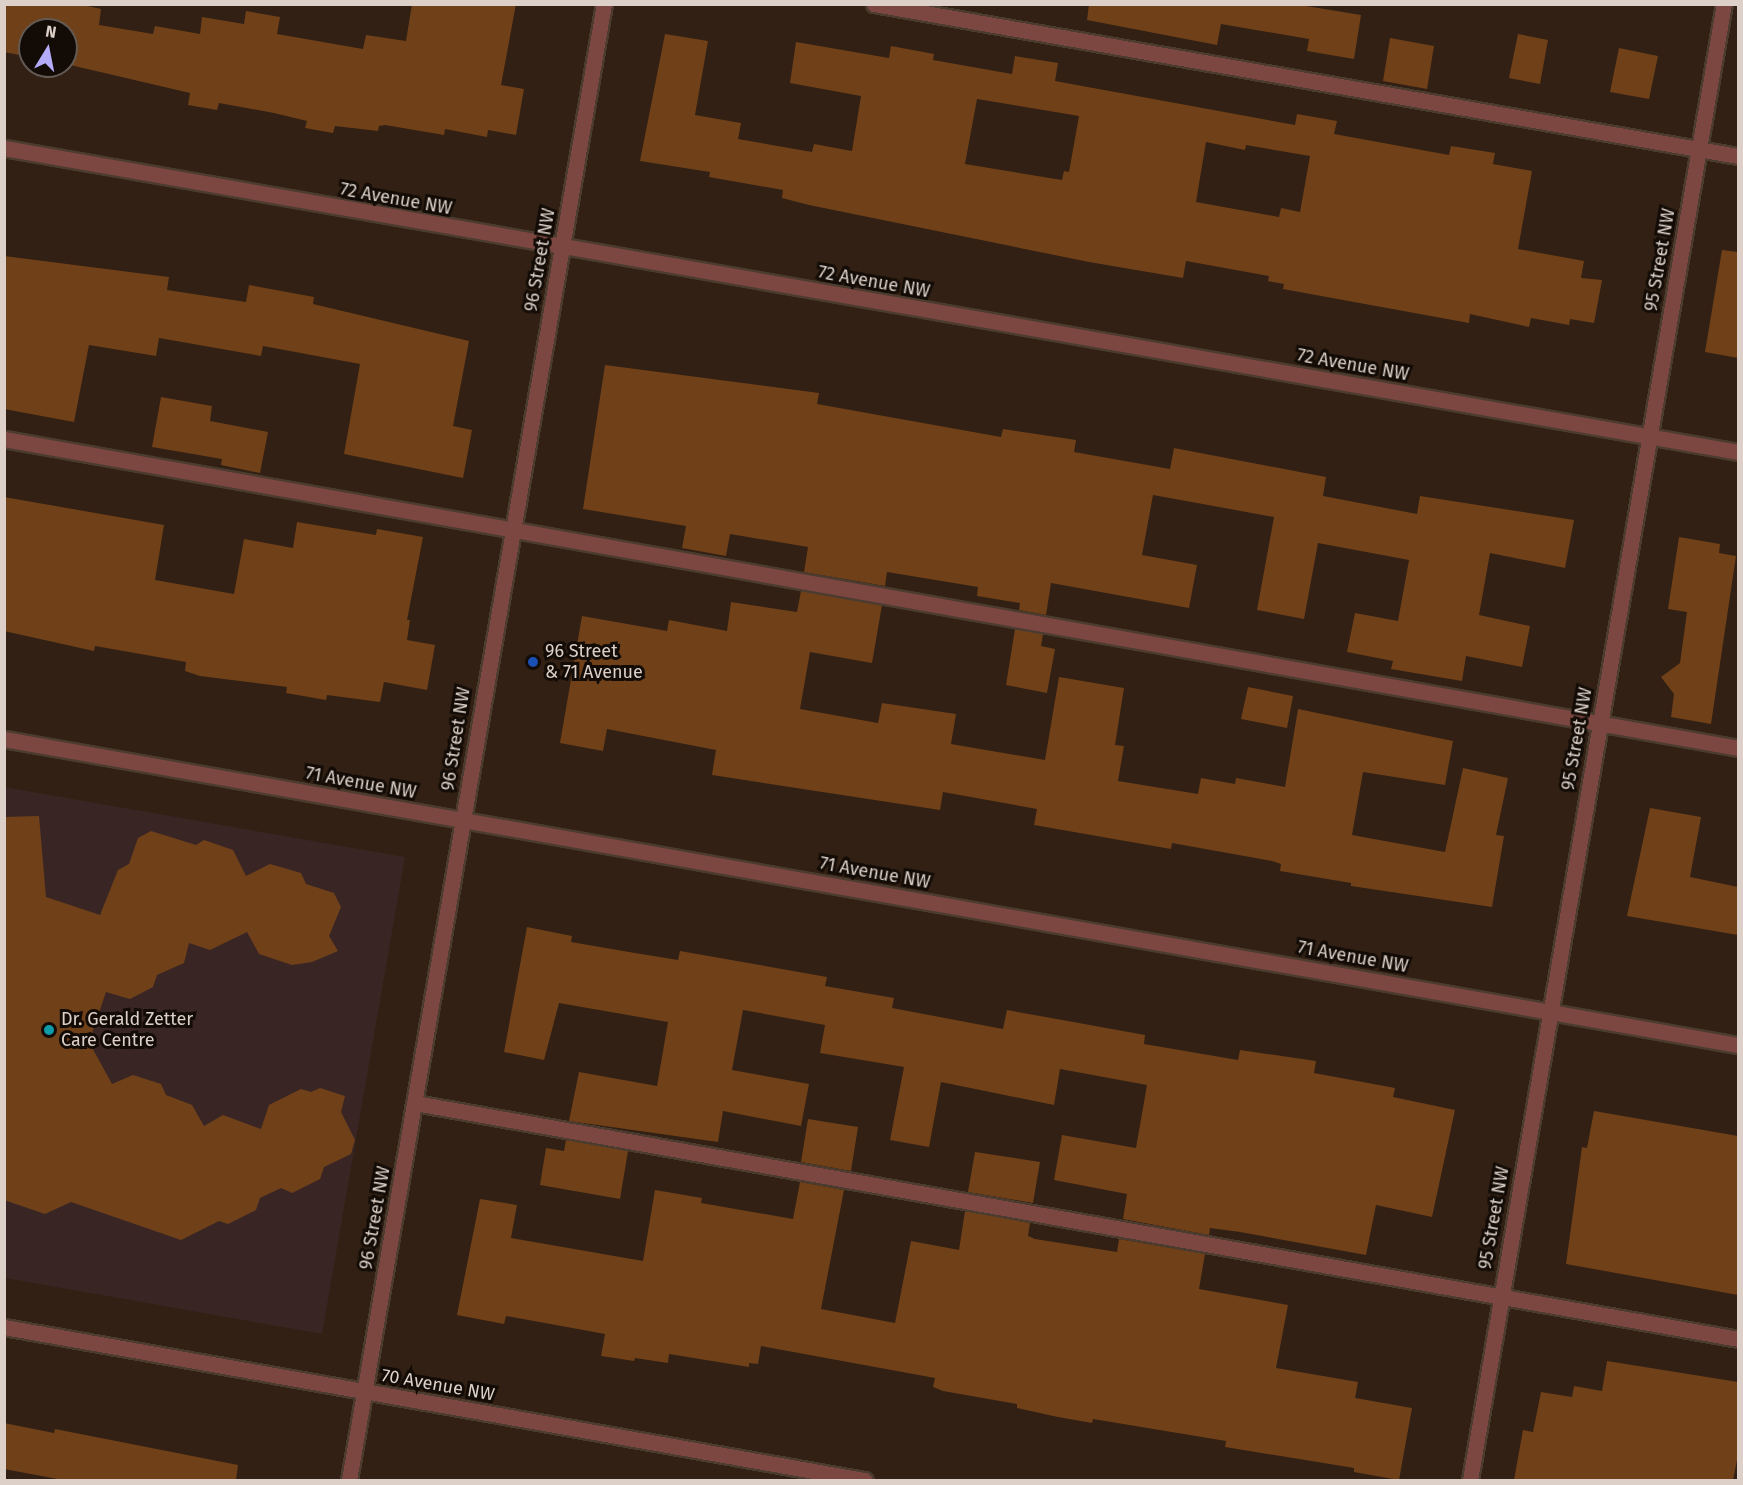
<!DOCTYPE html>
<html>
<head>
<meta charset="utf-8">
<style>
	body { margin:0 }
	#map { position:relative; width:1743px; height:1485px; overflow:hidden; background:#312013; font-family:"Fira Sans",sans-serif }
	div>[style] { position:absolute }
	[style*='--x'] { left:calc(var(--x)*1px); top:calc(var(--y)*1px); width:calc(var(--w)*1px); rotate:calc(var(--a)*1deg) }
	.medical>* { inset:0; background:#392624 }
	.building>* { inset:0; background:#704019 }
	.roads { filter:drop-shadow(2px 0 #4c3c30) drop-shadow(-2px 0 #4c3c30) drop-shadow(0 2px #4c3c30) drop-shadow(0 -2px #4c3c30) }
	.service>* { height:15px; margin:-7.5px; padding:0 7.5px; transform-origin:7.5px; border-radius:7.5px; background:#7d4741 }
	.minor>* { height:15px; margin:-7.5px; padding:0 7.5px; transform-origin:7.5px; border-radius:7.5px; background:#7d4741 }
	.tertiary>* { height:15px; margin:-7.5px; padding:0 7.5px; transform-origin:7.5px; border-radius:7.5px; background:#7d4741 }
	.dots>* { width:16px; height:16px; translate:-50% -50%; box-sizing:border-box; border:3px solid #130c06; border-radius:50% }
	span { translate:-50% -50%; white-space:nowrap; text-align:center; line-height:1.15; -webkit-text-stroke:6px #130c06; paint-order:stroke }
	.street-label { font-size:18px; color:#dcd0c8 }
	.poi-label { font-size:18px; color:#dcd0c8 }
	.left { translate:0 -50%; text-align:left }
	.frame { position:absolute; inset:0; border:6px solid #dcd0c8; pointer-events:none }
	.north { position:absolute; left:18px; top:18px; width:60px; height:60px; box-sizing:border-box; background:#130c06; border:2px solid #635a54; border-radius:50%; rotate:10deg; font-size:16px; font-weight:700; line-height:24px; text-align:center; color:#dcd0c8 }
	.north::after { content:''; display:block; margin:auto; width:21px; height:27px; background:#b4acf9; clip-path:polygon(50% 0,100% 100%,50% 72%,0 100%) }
</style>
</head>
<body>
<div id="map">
	<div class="medical">
		<i style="clip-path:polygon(4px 787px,405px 857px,322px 1334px,5px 1278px)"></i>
	</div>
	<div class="building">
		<i style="clip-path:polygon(4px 4px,79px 4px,101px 9px,99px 25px,153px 34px,155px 26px,200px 34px,202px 17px,244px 24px,246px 11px,280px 17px,277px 34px,363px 49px,366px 35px,406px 41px,412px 4px,516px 4px,501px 85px,524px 89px,516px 135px,488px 130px,487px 137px,445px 129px,444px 135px,385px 125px,379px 126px,378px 131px,335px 126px,333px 133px,305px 128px,307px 121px,274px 113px,219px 103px,217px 110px,188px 105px,190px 93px,66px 64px,66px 30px,30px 30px,30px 57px,4px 52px)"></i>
		<i style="clip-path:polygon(1089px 4px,1294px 4px,1361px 15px,1354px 59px,1307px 51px,1309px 39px,1221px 24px,1217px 45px,1087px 20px)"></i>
		<i style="clip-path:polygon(evenodd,665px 34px,708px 41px,695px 115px,741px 123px,738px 139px,812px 152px,814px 144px,852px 151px,861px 96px,790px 83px,796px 42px,889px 58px,891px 46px,934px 54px,933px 60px,1012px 74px,1015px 56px,1058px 63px,1055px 81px,1295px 125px,1297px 114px,1337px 121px,1334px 134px,1449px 155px,1451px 146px,1495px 153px,1493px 164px,1532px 171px,1518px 249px,1584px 261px,1581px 278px,1602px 280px,1594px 323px,1570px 319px,1569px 325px,1531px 318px,1529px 327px,1470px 314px,1469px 323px,1283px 289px,1284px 284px,1268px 281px,1269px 276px,1186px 261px,1183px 278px,1089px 262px,809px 205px,782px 198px,783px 190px,709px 177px,710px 172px,640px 161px,665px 34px,977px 99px,1079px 116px,1069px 172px,1064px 171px,1062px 180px,965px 164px,977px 99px,665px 34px,1206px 142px,1245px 150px,1246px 145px,1310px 156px,1300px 212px,1281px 208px,1279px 217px,1196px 202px,1206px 142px)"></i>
		<i style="clip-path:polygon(1518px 34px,1548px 40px,1540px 84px,1509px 78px)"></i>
		<i style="clip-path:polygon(1390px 38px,1434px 46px,1427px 89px,1383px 81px)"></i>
		<i style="clip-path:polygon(1619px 48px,1658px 56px,1649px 99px,1610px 92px)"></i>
		<i style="clip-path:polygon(1722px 250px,1738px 252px,1738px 358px,1705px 352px)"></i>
		<i style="clip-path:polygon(4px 256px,169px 277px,167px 290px,246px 302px,249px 285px,314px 297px,313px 304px,469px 341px,453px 426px,472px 430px,463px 478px,344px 454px,360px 364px,263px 346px,261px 356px,159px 338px,156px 356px,89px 345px,74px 422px,4px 409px)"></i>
		<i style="clip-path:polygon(605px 365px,819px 393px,817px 404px,1001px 437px,1003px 429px,1076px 440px,1074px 452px,1170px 469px,1174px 448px,1326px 477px,1323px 496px,1417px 514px,1420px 496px,1574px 520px,1565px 568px,1490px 553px,1479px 615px,1530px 626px,1522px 667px,1466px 656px,1462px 681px,1391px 669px,1393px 661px,1347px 652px,1355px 613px,1398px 621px,1409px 560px,1318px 543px,1304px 619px,1257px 610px,1274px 517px,1153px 495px,1142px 555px,1197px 565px,1189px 608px,1051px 583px,1046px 615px,1019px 610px,1020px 603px,977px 596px,978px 587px,887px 572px,885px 586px,804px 572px,808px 547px,730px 534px,726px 556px,682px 548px,686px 526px,583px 509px)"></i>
		<i style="clip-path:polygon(161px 397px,212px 406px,210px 421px,268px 432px,260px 473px,221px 465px,222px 459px,152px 447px)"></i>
		<i style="clip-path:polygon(4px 497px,164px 525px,155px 580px,234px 594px,244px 539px,293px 548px,297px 522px,376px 535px,377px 529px,423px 537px,407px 620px,410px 620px,407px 640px,435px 645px,427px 690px,384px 682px,380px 702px,327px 695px,326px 700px,286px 693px,287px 687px,200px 676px,185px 671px,186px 662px,95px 646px,94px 651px,4px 631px)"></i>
		<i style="clip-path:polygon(1679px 537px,1720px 544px,1719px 553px,1736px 556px,1711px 724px,1671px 717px,1674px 694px,1661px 677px,1680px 663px,1687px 612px,1668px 609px)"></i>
		<i style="clip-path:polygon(801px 591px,882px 605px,872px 663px,810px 652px,800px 709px,878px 723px,882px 703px,956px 714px,951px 744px,1045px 760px,1059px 677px,1124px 688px,1115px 745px,1124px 746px,1118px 781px,1198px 794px,1201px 778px,1235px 784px,1236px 778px,1285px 787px,1298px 709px,1453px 741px,1445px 785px,1363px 772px,1352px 835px,1445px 852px,1463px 768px,1508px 778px,1496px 835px,1504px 836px,1492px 907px,1351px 886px,1351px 883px,1280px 871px,1281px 864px,1272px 861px,1172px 843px,1171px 849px,1034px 825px,1037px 809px,943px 792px,940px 810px,712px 775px,716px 750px,607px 729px,603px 751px,560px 743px,582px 616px,667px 631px,669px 620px,727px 631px,731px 602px,797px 612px)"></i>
		<i style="clip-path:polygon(1015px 629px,1043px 634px,1041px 646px,1055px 649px,1047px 693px,1006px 685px)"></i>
		<i style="clip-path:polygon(1248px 687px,1293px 696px,1287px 728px,1241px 719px)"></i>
		<i style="clip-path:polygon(1650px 808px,1701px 817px,1690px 877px,1738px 887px,1738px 935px,1627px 916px)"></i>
		<i style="clip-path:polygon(39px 816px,46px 897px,100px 915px,118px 870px,129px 864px,138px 838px,151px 831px,196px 845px,204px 840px,233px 850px,246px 876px,270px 864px,301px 873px,306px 884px,334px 893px,341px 907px,329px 936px,338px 951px,312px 962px,292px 965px,259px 954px,247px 932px,210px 950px,189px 943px,184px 963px,157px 975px,153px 987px,130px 999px,106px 992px,89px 1042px,112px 1084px,133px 1075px,161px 1084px,166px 1095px,192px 1105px,204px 1126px,223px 1115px,261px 1129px,269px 1105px,301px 1089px,311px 1092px,320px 1088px,345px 1096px,341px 1112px,355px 1140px,351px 1154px,324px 1167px,320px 1179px,292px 1193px,281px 1188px,260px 1198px,256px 1210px,228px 1224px,219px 1221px,181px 1240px,71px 1202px,45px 1214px,4px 1200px,4px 817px)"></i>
		<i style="clip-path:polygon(527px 927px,572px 936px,571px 942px,635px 953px,678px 960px,680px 951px,827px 977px,825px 986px,894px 998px,892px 1008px,1003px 1029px,1007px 1010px,1145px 1035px,1144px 1044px,1238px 1060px,1240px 1050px,1316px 1061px,1314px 1073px,1395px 1088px,1393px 1097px,1455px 1110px,1432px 1217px,1376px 1205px,1366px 1255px,1240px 1232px,1210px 1228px,1209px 1235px,1123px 1219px,1127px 1194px,1054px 1180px,1062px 1135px,1136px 1148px,1147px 1085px,1060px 1069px,1054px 1105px,941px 1082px,929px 1147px,890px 1140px,904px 1067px,820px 1053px,825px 1025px,743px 1010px,732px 1070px,809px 1084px,801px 1126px,723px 1111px,718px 1142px,569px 1121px,579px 1072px,657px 1086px,668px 1022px,559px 1003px,544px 1060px,504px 1052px)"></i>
		<i style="clip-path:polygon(1594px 1111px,1738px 1136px,1738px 1295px,1566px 1264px,1582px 1147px,1587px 1148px)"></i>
		<i style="clip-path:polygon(808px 1119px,858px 1127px,851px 1171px,801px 1162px)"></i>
		<i style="clip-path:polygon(566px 1140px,628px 1151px,620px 1199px,540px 1185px,546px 1148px,564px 1151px)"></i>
		<i style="clip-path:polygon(975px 1152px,1040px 1162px,1033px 1203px,968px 1192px)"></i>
		<i style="clip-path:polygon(800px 1182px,844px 1190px,821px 1309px,895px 1323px,911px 1241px,959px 1250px,965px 1211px,1030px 1223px,1028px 1236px,1035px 1239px,1117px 1252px,1119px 1239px,1205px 1254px,1199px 1289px,1288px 1305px,1276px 1368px,1358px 1382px,1355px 1398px,1412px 1408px,1399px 1480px,1354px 1472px,1354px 1468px,1225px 1447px,1226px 1441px,1093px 1419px,1092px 1423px,1058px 1417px,1017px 1408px,1017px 1404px,943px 1391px,933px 1387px,935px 1378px,761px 1346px,758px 1364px,749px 1363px,749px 1367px,669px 1354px,668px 1363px,635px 1358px,634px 1361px,601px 1356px,605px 1334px,506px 1316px,504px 1324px,457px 1315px,480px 1199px,517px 1205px,511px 1238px,643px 1261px,655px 1190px,702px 1198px,701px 1203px,793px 1219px)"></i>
		<i style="clip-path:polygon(1607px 1361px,1738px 1382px,1738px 1455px,1733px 1480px,1514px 1480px,1523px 1430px,1533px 1432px,1541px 1392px,1572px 1397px,1574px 1386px,1602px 1391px)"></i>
		<i style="clip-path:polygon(4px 1423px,54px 1433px,55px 1429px,238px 1465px,236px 1480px,63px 1480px,4px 1469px)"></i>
	</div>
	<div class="roads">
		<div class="service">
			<i style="--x:874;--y:4;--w:877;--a:9.98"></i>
			<i style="--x:4;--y:439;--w:1761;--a:10.1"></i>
			<i style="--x:415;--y:1103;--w:1344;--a:10.11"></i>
		</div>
		<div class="minor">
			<i style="--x:4;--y:148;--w:1760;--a:9.94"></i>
			<i style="--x:4;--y:739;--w:1761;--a:10.01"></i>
			<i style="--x:4;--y:1327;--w:874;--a:10.09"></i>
			<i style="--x:1470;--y:1480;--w:1498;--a:-80.24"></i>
		</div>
		<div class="tertiary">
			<i style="--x:349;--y:1480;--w:1498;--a:-80.2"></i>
		</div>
	</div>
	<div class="dots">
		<i style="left:533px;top:662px;background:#1a4fb4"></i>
		<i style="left:49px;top:1030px;background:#0f9aa8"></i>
	</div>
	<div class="street-label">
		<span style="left:396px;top:199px;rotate:10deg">72 Avenue NW</span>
		<span style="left:540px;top:260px;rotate:-80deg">96 Street NW</span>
		<span style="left:1660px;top:260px;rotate:-80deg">95 Street NW</span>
		<span style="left:874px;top:282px;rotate:10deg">72 Avenue NW</span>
		<span style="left:1353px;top:365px;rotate:10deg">72 Avenue NW</span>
		<span style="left:456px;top:739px;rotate:-81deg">96 Street NW</span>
		<span style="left:1577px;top:739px;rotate:-80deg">95 Street NW</span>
		<span style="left:361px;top:783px;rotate:10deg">71 Avenue NW</span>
		<span style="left:875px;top:873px;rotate:10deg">71 Avenue NW</span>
		<span style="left:1353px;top:957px;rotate:10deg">71 Avenue NW</span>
		<span style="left:375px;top:1218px;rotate:-80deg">96 Street NW</span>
		<span style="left:1494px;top:1218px;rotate:-80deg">95 Street NW</span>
		<span style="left:438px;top:1385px;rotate:10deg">70 Avenue NW</span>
	</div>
	<div class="poi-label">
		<span class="left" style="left:545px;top:662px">96 Street<br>&amp; 71 Avenue</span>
		<span class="left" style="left:61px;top:1030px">Dr. Gerald Zetter<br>Care Centre</span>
	</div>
	<div class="frame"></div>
	<div class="north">N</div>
</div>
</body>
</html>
